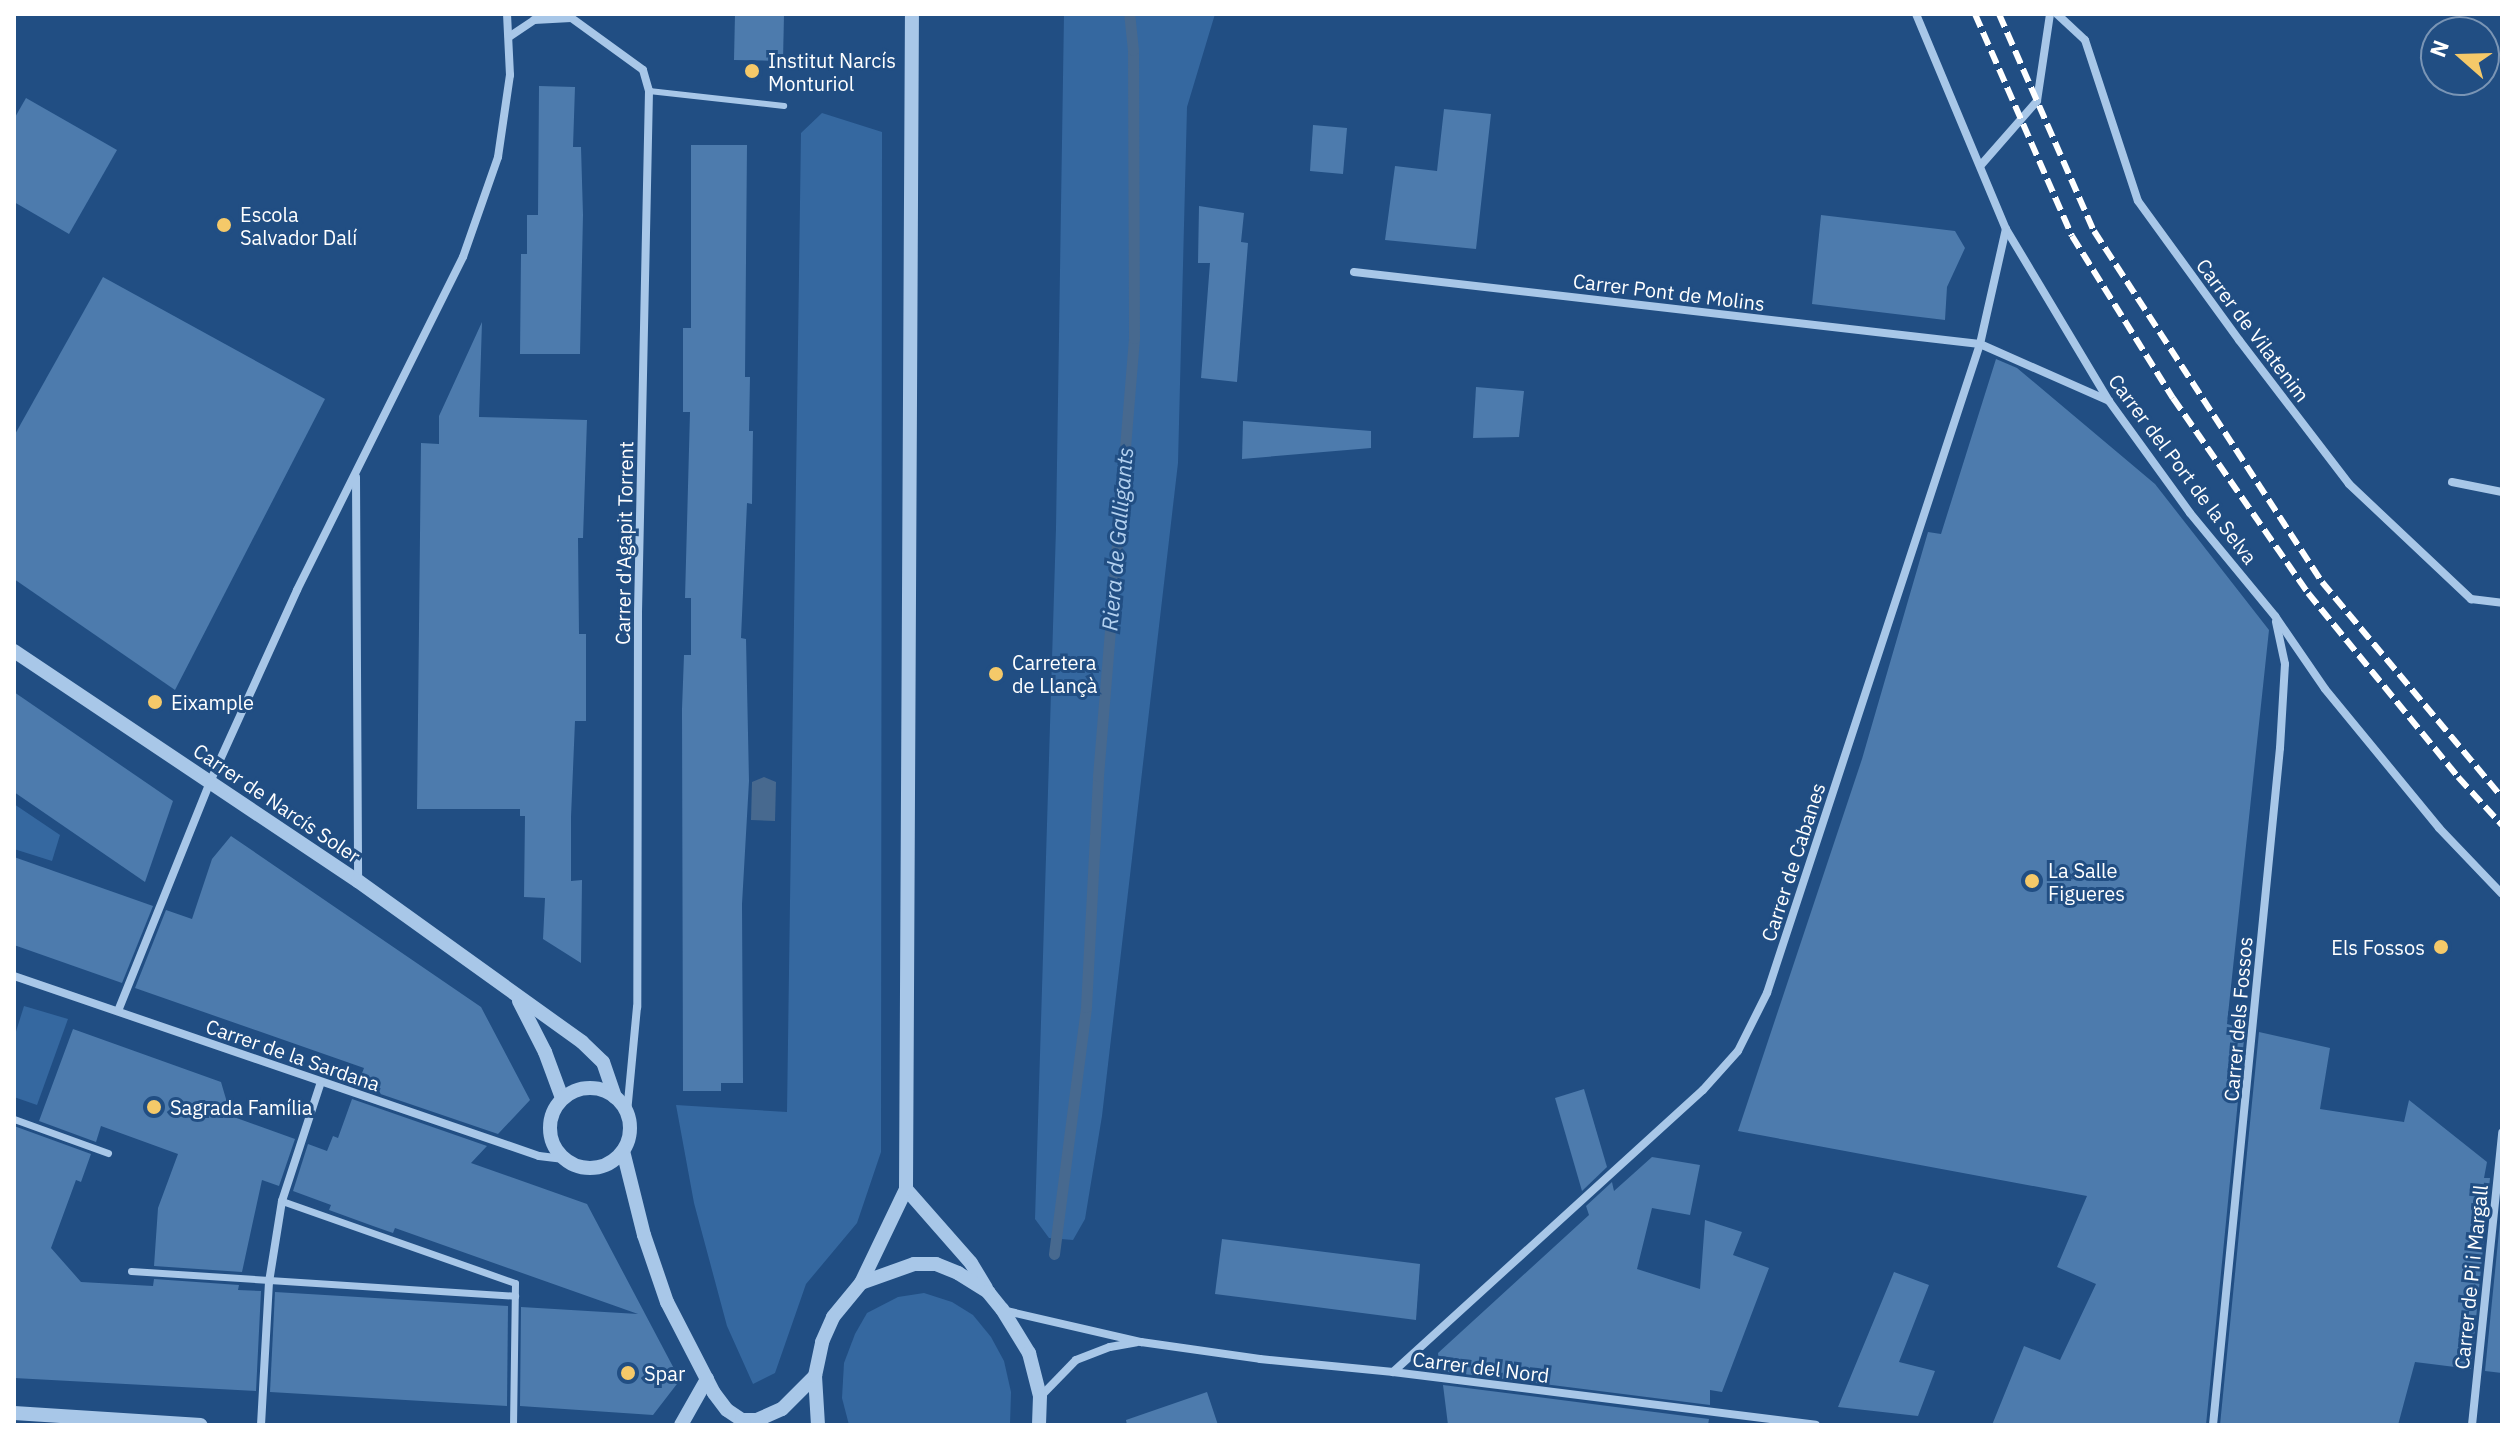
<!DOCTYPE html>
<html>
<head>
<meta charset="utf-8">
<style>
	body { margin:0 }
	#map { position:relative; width:2516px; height:1439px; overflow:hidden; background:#214e83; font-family:"IBM Plex Sans",sans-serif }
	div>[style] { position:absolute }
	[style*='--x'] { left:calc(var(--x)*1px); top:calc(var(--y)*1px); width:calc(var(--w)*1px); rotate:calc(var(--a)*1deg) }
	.green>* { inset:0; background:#3568a0 }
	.water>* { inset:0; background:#47698f }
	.stream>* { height:11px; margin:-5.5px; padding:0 5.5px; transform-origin:5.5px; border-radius:5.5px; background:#47698f }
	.building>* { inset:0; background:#4d7bad }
	.service>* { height:6px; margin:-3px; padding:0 3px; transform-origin:3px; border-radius:3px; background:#a8c7e8 }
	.pedestrian>* { height:7px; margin:-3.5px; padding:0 3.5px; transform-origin:3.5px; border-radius:3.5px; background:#a8c7e8 }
	.minor>* { height:8px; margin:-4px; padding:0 4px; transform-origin:4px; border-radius:4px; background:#a8c7e8 }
	.tertiary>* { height:14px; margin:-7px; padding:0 7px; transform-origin:7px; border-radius:7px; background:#a8c7e8 }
	.tertiary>.ring { margin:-7px; padding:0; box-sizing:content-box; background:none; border:14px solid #a8c7e8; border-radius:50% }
	.rail>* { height:6px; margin-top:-3px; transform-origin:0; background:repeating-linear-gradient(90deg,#fff 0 14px,transparent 0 20px) }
	.dots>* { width:22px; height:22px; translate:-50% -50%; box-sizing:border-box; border:4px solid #214e83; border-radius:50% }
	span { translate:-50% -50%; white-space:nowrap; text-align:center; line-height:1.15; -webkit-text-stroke:6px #214e83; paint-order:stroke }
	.poi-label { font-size:20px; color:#fff }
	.left { translate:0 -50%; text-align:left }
	.right { translate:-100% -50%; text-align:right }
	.street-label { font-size:20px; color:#fff }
	.water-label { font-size:22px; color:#b3d1f0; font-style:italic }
	.frame { position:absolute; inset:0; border:16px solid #fff; pointer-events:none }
	.north { position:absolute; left:2420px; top:16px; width:80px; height:80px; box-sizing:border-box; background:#214e83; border:2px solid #7a95b5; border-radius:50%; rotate:290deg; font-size:22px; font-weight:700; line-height:32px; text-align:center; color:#fff }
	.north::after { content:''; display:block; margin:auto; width:28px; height:36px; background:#f5c969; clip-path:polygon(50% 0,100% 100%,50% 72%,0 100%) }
</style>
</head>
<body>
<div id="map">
	<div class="green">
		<i style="clip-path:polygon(1064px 14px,1215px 14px,1187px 107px,1178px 463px,1102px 1116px,1085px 1219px,1073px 1240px,1049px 1238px,1035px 1219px,1056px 528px)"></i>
		<i style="clip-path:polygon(822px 113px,882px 132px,881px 1152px,857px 1223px,806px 1284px,775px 1373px,753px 1384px,727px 1326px,694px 1203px,676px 1105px,787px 1112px,801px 133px)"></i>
		<i style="clip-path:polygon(14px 804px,60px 835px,52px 861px,14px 849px)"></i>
		<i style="clip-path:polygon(24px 1006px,68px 1019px,37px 1105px,14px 1097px,14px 1038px)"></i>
		<i style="clip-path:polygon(924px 1293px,952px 1302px,973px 1315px,991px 1337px,1004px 1361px,1011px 1392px,1010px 1425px,849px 1425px,842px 1398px,844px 1363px,855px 1334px,867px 1313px,898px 1297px)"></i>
	</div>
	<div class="water">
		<i style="clip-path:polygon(764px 777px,776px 782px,775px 821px,751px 820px,752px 782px)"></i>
	</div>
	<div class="stream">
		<i style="--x:1054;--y:1254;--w:249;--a:-82.6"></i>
		<i style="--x:1086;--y:1007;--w:231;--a:-87"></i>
		<i style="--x:1098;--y:776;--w:439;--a:-85.3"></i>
		<i style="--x:1134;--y:338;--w:288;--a:-90.2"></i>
		<i style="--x:1133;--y:50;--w:36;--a:-96"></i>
	</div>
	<div class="building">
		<i style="clip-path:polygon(735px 14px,784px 14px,783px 61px,734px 60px)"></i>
		<i style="clip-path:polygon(539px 86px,575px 87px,573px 147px,581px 147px,583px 215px,580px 354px,520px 354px,521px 254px,527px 254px,527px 215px,538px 215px)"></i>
		<i style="clip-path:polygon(26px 98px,117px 150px,69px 234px,14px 202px,14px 119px)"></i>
		<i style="clip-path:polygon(1444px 109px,1491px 114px,1476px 249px,1385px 240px,1395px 166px,1437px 171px)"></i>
		<i style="clip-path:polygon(1313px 125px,1347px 128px,1343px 174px,1310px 171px)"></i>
		<i style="clip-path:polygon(691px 145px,747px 145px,745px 377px,750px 377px,749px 431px,753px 431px,752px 504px,747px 503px,741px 638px,746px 639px,749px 781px,742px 904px,743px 1083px,721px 1083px,721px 1091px,683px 1091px,682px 709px,684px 655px,691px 655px,691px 598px,685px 598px,690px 412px,683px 412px,683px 328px,691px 328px)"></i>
		<i style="clip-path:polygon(1199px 206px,1244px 213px,1241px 242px,1248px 243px,1237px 382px,1201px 378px,1210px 263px,1198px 263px)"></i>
		<i style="clip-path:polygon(1821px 215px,1955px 231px,1965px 248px,1947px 287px,1945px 320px,1812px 304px)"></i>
		<i style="clip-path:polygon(103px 277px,325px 399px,175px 690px,14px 579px,14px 436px)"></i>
		<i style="clip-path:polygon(482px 322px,479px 417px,587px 420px,583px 538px,578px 538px,579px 634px,586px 634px,586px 721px,575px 721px,571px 817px,571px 881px,582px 880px,581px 963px,543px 939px,545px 898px,524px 897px,525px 816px,520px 816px,520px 809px,417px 809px,421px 443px,439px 444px,439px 416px)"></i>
		<i style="clip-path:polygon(1996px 359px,2017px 368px,2155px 484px,2269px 630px,2227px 1024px,2245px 1029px,2206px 1425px,1992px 1425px,2024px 1346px,2060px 1360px,2096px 1284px,2057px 1267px,2087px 1196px,1738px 1131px,1862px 759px,1928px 532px,1941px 534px)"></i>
		<i style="clip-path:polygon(1476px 387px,1524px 391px,1519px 437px,1473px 438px)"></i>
		<i style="clip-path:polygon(1243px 421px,1371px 431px,1371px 448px,1242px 459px)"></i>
		<i style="clip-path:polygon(14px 692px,173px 801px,145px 882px,14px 792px)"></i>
		<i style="clip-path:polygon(231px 836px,481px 1007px,530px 1100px,498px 1134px,357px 1086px,364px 1068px,135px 988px,166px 910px,192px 919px,212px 859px)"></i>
		<i style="clip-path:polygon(14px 857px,153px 906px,122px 983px,14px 945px)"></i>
		<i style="clip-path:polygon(73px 1029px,221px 1082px,231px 1116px,295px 1139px,279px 1186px,262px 1180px,242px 1272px,154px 1266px,158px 1208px,178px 1154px,101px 1126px,96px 1142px,39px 1121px)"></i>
		<i style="clip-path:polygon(2259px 1032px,2330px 1048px,2320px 1109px,2404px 1122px,2409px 1100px,2487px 1162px,2484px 1178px,2490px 1178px,2471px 1369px,2415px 1362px,2398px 1425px,2220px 1425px)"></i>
		<i style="clip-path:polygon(1584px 1089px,1607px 1167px,1582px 1191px,1555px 1098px)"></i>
		<i style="clip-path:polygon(352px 1099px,487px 1146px,471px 1163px,587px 1204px,680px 1380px,653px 1415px,520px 1406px,521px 1307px,638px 1314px,395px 1228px,393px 1233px,373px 1226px,329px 1210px,331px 1205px,293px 1191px,308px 1144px,327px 1151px,333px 1136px,338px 1138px)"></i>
		<i style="clip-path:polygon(14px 1126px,91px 1154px,81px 1182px,76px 1180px,51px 1248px,81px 1282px,153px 1286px,154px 1279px,239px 1285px,238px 1290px,261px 1291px,256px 1391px,14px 1378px)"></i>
		<i style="clip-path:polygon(1652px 1157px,1700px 1165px,1690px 1215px,1652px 1208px,1637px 1269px,1700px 1289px,1705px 1220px,1742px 1232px,1733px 1255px,1769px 1268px,1722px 1392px,1710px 1390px,1710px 1405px,1440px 1371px,1438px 1353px,1589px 1215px,1586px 1206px,1612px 1182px,1614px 1191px)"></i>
		<i style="clip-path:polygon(2502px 1202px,2502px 1373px,2485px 1371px)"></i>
		<i style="clip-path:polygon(1222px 1239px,1420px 1264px,1416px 1320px,1215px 1294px)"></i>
		<i style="clip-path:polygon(1894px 1272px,1929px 1285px,1899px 1362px,1935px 1371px,1918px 1416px,1838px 1407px)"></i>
		<i style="clip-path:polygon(275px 1292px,508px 1306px,507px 1406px,270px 1392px)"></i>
		<i style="clip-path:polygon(1443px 1385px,1709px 1419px,1708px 1425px,1448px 1425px)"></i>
		<i style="clip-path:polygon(1207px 1392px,1218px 1425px,1127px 1425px,1126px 1420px)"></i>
	</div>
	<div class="service">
		<i style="--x:649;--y:91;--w:136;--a:6.3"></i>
	</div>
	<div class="pedestrian">
		<i style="--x:14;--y:1119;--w:100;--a:19.9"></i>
		<i style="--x:282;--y:1201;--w:247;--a:19.4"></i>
		<i style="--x:515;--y:1283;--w:142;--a:90.8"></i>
		<i style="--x:131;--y:1271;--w:385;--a:3.7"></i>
	</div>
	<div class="minor">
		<i style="--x:566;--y:14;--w:95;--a:36"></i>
		<i style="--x:643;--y:70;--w:22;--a:74"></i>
		<i style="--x:649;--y:91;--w:522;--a:91.21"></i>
		<i style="--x:638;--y:613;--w:394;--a:90.1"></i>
		<i style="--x:637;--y:1007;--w:105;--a:95.4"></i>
		<i style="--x:1916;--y:14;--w:233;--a:67.3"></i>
		<i style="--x:2006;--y:229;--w:200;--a:59.1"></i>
		<i style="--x:2109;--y:401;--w:138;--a:54.1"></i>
		<i style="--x:2190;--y:513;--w:134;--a:50.5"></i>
		<i style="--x:2275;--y:616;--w:88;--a:55.6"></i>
		<i style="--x:2325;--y:689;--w:180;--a:50.6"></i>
		<i style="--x:2439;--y:828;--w:91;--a:46.3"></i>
		<i style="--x:2057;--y:14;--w:38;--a:43"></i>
		<i style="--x:2085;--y:40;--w:169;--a:71.8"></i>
		<i style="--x:2138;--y:201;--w:172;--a:54"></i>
		<i style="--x:2239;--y:340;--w:181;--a:52.6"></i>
		<i style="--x:2349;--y:484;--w:168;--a:43.3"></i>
		<i style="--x:2471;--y:599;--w:31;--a:7"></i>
		<i style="--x:509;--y:37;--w:30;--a:-34"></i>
		<i style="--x:534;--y:20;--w:37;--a:-3"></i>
		<i style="--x:1981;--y:165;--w:85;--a:-48.8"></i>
		<i style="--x:2037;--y:101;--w:88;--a:-81.5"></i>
		<i style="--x:1354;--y:272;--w:630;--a:6.56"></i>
		<i style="--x:1980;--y:344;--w:141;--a:23.8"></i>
		<i style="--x:356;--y:477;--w:403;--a:89.7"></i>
		<i style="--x:2452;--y:482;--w:51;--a:11.3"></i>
		<i style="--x:14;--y:976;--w:555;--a:18.92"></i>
		<i style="--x:539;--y:1156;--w:25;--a:7"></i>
		<i style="--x:118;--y:1011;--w:247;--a:-68.1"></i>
		<i style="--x:210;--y:782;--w:211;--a:-65.6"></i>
		<i style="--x:297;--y:590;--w:372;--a:-63.5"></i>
		<i style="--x:463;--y:257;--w:106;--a:-70.7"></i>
		<i style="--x:498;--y:157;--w:83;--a:-81.7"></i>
		<i style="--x:510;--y:75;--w:61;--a:-92.8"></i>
		<i style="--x:1002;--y:1310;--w:143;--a:13"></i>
		<i style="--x:1141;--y:1342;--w:120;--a:8.1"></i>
		<i style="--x:1260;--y:1359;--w:134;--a:5.6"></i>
		<i style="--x:1393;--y:1372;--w:426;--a:7.1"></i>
		<i style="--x:1393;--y:1372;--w:419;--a:-42.3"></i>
		<i style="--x:1703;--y:1090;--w:52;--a:-48.1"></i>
		<i style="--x:1738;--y:1051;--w:65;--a:-63.4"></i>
		<i style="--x:1767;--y:993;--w:683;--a:-71.83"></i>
		<i style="--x:1980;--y:344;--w:118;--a:-77.3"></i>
		<i style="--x:1041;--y:1396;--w:50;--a:-45.8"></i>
		<i style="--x:1076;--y:1360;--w:36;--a:-21"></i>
		<i style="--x:1110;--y:1347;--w:27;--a:-10"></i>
		<i style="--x:261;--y:1425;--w:143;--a:-86.8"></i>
		<i style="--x:269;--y:1282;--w:82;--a:-80.9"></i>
		<i style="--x:282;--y:1201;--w:125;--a:-71.9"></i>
		<i style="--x:2213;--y:1425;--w:680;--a:-84.35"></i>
		<i style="--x:2280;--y:748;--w:84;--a:-86.6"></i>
		<i style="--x:2285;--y:664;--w:43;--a:-102.1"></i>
		<i style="--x:2472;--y:1425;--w:294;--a:-84.1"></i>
	</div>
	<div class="tertiary">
		<i style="--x:14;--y:651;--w:414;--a:33.8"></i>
		<i style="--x:358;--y:881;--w:276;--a:35.7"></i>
		<i style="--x:582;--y:1042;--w:29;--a:44"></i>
		<i style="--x:603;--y:1062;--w:37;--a:71"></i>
		<i style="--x:519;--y:1001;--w:57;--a:63"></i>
		<i style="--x:545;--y:1052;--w:49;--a:69.7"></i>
		<i class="ring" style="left:550px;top:1088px;width:66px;height:66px"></i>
		<i style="--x:623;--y:1151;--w:87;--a:76"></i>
		<i style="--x:644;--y:1235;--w:71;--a:71.1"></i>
		<i style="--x:667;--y:1302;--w:102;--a:62.7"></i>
		<i style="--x:714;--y:1393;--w:21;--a:53"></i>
		<i style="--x:727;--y:1410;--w:18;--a:34"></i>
		<i style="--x:742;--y:1420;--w:15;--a:0"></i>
		<i style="--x:757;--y:1420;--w:27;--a:-24"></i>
		<i style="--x:782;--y:1409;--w:47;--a:-45"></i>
		<i style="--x:906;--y:1189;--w:98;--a:48.7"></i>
		<i style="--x:971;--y:1263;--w:29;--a:59"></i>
		<i style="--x:861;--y:1283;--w:104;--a:-64.4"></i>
		<i style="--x:906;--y:1189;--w:1175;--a:-89.71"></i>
		<i style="--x:14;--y:1413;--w:187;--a:3.7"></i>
		<i style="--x:681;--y:1425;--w:53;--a:-60.5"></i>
		<i style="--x:818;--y:1425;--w:49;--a:-93.5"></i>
		<i style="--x:815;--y:1376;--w:35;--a:-78"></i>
		<i style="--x:822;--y:1342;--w:27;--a:-66"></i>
		<i style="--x:833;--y:1317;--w:44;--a:-50.5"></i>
		<i style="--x:861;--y:1283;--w:56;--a:-19.7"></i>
		<i style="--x:914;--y:1264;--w:22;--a:0"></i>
		<i style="--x:936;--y:1264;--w:24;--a:22"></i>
		<i style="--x:958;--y:1273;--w:36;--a:32"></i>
		<i style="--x:988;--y:1292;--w:22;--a:51"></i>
		<i style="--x:1002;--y:1309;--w:52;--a:58.5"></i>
		<i style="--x:1029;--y:1353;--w:44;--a:75.7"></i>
		<i style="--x:1040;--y:1396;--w:29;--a:92"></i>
	</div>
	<div class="rail">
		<i style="--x:1975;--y:14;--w:242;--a:66.4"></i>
		<i style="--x:2072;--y:236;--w:191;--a:58.1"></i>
		<i style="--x:2173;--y:398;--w:237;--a:55.3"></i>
		<i style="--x:2308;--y:593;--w:237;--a:50.8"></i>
		<i style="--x:2458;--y:777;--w:65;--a:47.5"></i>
		<i style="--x:1999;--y:14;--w:237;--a:66.4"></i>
		<i style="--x:2094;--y:231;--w:419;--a:57"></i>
		<i style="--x:2322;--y:582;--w:280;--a:50.1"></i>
	</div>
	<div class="dots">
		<i style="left:752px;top:71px;background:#f5c969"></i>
		<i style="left:224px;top:225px;background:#f5c969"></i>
		<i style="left:996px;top:674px;background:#f5c969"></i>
		<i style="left:155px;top:702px;background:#f5c969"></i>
		<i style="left:2032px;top:881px;background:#f5c969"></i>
		<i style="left:2441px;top:947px;background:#f5c969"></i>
		<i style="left:154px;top:1107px;background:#f5c969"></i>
		<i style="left:628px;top:1373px;background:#f5c969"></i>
	</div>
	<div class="poi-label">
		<span class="left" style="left:768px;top:72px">Institut Narcís<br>Monturiol</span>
		<span class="left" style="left:240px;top:226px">Escola<br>Salvador Dalí</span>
		<span class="left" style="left:1012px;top:674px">Carretera<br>de Llançà</span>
		<span class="left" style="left:171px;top:702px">Eixample</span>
		<span class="left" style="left:2048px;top:882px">La Salle<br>Figueres</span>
		<span class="right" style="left:2425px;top:947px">Els Fossos</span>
		<span class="left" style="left:170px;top:1107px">Sagrada Família</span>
		<span class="left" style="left:644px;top:1373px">Spar</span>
	</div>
	<div class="street-label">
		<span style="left:1669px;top:292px;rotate:7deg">Carrer Pont de Molins</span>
		<span style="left:2253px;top:330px;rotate:53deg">Carrer de Vilatenim</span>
		<span style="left:2183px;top:469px;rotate:53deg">Carrer del Port de la Selva</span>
		<span style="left:624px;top:543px;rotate:-89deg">Carrer d'Agapit Torrent</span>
		<span style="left:277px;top:803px;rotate:34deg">Carrer de Narcís Soler</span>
		<span style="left:1793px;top:862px;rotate:-72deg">Carrer de Cabanes</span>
		<span style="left:2238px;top:1019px;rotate:-85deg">Carrer dels Fossos</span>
		<span style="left:293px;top:1055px;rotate:19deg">Carrer de la Sardana</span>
		<span style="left:2471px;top:1277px;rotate:-84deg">Carrer de Pi i Margall</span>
		<span style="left:1481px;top:1367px;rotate:7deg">Carrer del Nord</span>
	</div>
	<div class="water-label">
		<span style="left:1117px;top:539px;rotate:-85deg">Riera de Galligants</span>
	</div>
	<div class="frame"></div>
	<div class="north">N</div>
</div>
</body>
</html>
